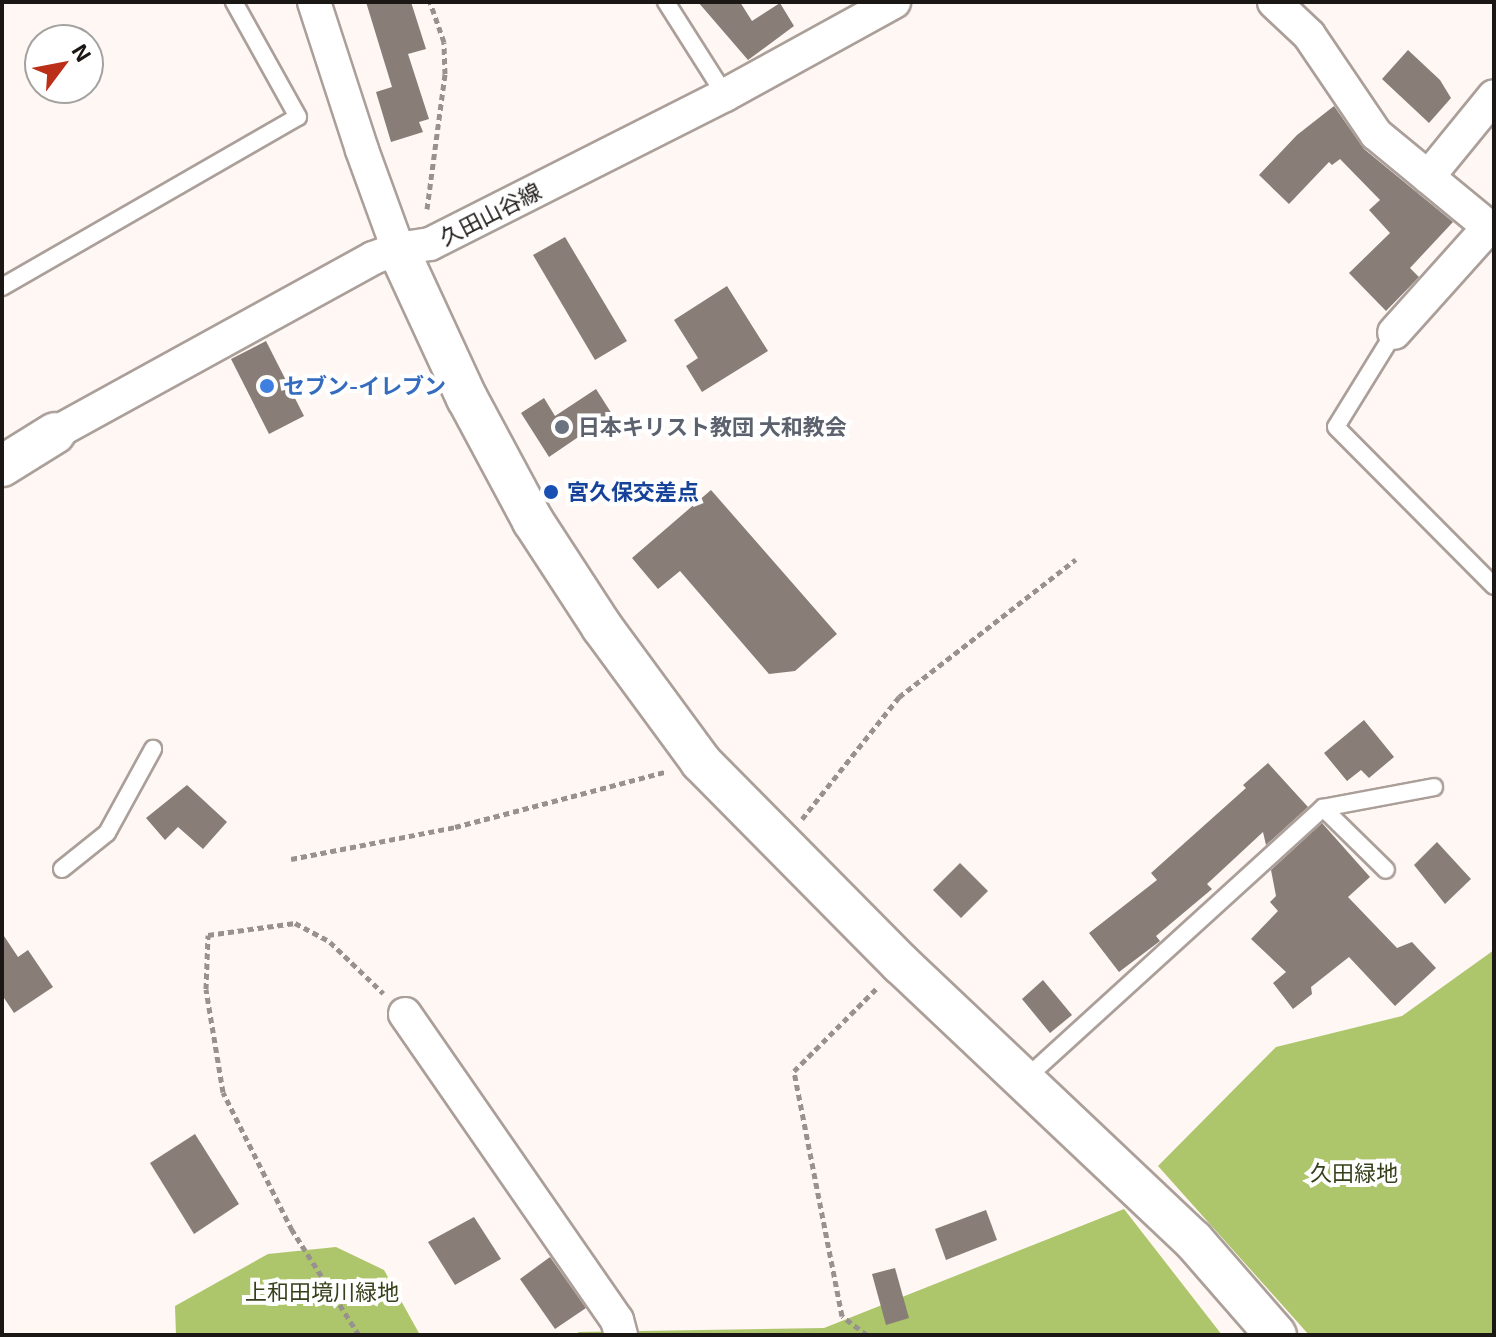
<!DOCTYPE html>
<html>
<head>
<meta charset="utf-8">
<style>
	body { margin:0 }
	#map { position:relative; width:1496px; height:1337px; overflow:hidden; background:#fef7f3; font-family:"Exo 2","Noto Sans JP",sans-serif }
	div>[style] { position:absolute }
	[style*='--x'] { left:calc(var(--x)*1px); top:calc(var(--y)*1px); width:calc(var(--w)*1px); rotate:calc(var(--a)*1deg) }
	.forest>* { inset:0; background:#adc56b }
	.building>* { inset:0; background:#887d77 }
	.path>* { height:5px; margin-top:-2.5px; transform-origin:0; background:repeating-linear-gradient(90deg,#98928f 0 6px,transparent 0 10px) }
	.roads { filter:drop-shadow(2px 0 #ab9f99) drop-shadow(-2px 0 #ab9f99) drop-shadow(0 2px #ab9f99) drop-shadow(0 -2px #ab9f99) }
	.service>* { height:16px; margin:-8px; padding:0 8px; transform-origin:8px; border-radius:8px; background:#fff }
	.minor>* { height:32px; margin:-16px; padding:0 16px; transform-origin:16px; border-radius:16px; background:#fff }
	.tertiary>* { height:40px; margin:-20px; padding:0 20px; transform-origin:20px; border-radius:20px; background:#fff }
	.dots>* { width:22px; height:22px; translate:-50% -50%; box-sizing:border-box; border:4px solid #fff; border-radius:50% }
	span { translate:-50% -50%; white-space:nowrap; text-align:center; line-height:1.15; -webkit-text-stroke:8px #fff; paint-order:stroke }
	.street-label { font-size:22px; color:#1b1715 }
	.shop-label { font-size:22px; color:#366cbe; font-weight:700 }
	.left { translate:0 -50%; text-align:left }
	.worship-label { font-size:22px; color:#5b616d; font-weight:700 }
	.transit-label { font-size:22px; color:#164399; font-weight:700 }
	.park-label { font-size:22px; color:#36401a }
	.frame { position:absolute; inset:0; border:4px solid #1b1715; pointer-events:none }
	.north { position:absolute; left:24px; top:24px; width:80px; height:80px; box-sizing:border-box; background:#fff; border:2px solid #a4a2a1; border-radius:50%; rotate:58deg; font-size:22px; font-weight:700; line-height:32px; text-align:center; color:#1b1715 }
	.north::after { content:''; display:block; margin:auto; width:28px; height:36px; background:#bb2f19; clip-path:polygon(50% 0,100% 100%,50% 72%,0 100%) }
</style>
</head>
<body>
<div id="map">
	<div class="forest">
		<i style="clip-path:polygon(1494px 950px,1494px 1335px,1309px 1335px,1158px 1166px,1276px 1047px,1402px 1016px)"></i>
		<i style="clip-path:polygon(1124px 1209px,1222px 1335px,579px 1335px,578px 1332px,824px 1328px)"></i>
		<i style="clip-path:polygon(336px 1247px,384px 1270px,420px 1335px,176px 1335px,175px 1306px,268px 1254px)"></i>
	</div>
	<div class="building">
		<i style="clip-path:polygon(366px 2px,411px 2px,426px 49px,408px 54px,429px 119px,419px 122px,423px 132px,391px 142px,376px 92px,392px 87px)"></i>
		<i style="clip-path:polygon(698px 2px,740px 2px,752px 21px,780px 3px,794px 26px,748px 60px)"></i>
		<i style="clip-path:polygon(1408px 50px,1440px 80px,1451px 98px,1429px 123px,1382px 79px)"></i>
		<i style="clip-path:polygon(1334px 106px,1364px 149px,1453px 222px,1410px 268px,1419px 277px,1386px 311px,1349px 273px,1390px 233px,1369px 210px,1380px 200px,1340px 159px,1332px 165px,1329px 162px,1289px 204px,1259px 175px,1297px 135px)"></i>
		<i style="clip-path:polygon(565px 237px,627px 341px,595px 360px,533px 255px)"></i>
		<i style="clip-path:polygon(727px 286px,768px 351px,702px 392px,686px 366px,698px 358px,674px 320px)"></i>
		<i style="clip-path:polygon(266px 341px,304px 416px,269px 434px,231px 359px)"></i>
		<i style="clip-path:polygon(596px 389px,612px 414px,549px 457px,521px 413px,544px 398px,555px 416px)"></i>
		<i style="clip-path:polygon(711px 490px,837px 634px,795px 671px,769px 674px,680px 571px,658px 589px,632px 558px)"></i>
		<i style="clip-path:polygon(1364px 720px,1394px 757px,1369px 778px,1361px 770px,1347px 781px,1324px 753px)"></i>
		<i style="clip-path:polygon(1268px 763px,1308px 807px,1266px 845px,1263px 832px,1207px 884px,1212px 889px,1156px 936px,1160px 941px,1119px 972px,1089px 933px,1157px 880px,1151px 873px,1246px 788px,1243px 785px)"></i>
		<i style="clip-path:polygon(187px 785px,227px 822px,203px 849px,178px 827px,165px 840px,146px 818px)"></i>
		<i style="clip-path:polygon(1322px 823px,1370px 877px,1348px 897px,1397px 948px,1412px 942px,1436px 968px,1395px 1006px,1349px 957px,1311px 987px,1312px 994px,1293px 1009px,1273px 983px,1286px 972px,1251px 939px,1278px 911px,1270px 902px,1276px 896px,1271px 870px)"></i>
		<i style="clip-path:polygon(1437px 842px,1471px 879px,1445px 904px,1414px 865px)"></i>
		<i style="clip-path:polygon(960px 863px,988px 891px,961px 918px,933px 890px)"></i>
		<i style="clip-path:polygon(2px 933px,18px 957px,28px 950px,53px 987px,14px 1013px,2px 995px)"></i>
		<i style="clip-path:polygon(1043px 980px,1072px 1015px,1050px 1033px,1022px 999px)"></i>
		<i style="clip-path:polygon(195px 1134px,239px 1204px,194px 1234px,150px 1163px)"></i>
		<i style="clip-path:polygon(986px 1210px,997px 1240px,946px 1260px,935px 1229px)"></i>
		<i style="clip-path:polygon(474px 1217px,501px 1259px,455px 1285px,428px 1242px)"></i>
		<i style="clip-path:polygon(550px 1257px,586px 1308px,555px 1329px,520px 1279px)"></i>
		<i style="clip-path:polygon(895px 1268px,909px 1318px,886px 1325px,872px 1274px)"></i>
	</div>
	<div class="path">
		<i style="--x:427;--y:209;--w:136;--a:-82.4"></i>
		<i style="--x:445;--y:74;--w:32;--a:-92"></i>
		<i style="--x:444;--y:42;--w:42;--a:-109.3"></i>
		<i style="--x:802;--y:819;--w:156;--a:-51.5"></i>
		<i style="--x:899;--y:697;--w:224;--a:-37.9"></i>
		<i style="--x:291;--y:859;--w:167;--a:-11"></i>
		<i style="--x:455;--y:827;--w:217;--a:-14.7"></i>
		<i style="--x:359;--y:1335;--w:125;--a:-122.5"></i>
		<i style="--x:292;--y:1230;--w:154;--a:-116.6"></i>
		<i style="--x:223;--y:1092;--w:104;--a:-99.4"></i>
		<i style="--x:206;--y:989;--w:54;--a:-87.9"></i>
		<i style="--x:208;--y:935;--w:88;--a:-7.9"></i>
		<i style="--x:295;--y:923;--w:40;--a:28"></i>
		<i style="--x:330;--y:942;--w:74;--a:43.9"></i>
		<i style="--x:867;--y:1335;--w:31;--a:-143"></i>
		<i style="--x:842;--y:1316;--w:250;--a:-101.1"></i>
		<i style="--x:794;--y:1071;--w:119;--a:-45"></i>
	</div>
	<div class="roads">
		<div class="service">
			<i style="--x:666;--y:2;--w:110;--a:57.6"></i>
			<i style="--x:2;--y:287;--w:341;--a:-29.9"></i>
			<i style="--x:298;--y:117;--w:132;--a:-119.1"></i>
			<i style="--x:1394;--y:333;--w:110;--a:121.7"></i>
			<i style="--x:1336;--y:427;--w:224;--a:45.2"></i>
			<i style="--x:1323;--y:808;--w:88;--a:44.5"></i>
			<i style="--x:62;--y:869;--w:58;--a:-38.7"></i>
			<i style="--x:107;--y:833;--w:96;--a:-61.3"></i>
			<i style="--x:1024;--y:1080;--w:404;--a:-42.3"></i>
			<i style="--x:1323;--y:808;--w:113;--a:-10.7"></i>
		</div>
		<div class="minor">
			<i style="--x:314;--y:2;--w:156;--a:72"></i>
			<i style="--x:362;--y:150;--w:105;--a:70"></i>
			<i style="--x:1274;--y:2;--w:48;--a:43.3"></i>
			<i style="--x:1309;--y:35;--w:120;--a:55.9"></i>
			<i style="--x:1376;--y:134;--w:146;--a:39.5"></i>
			<i style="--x:1489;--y:227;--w:142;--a:131.9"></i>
			<i style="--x:1428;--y:177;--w:104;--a:-50.8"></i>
			<i style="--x:55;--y:433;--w:363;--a:-28.8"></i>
			<i style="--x:373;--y:258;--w:27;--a:-20"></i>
			<i style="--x:398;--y:249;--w:32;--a:-9"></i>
			<i style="--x:430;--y:244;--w:330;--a:-26.8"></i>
			<i style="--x:725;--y:95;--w:193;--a:-28.8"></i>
			<i style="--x:405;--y:1014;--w:372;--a:55.3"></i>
			<i style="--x:617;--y:1320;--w:16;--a:75"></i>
		</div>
		<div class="tertiary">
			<i style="--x:398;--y:249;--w:164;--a:65.2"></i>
			<i style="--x:467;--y:398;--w:140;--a:61.8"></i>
			<i style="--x:533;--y:521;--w:126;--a:56.9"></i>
			<i style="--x:602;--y:627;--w:167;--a:53.7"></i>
			<i style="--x:701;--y:762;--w:284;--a:45.3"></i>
			<i style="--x:901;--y:964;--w:402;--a:43.4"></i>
			<i style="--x:1193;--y:1240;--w:126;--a:48.9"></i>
			<i style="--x:2;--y:466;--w:62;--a:-31.9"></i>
		</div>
	</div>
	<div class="dots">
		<i style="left:267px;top:386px;background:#3f7fe0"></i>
		<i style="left:562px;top:427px;background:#6b7280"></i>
		<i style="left:551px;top:492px;background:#1a4fb4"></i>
	</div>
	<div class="street-label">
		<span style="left:490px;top:214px;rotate:-27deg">久田山谷線</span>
	</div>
	<div class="shop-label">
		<span class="left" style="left:283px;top:386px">セブン-イレブン</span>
	</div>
	<div class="worship-label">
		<span class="left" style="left:578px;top:427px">日本キリスト教団 大和教会</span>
	</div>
	<div class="transit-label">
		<span class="left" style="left:567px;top:492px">宮久保交差点</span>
	</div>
	<div class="park-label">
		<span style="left:1354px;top:1173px">久田緑地</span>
		<span style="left:322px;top:1292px">上和田境川緑地</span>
	</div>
	<div class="frame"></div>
	<div class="north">N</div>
</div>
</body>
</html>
